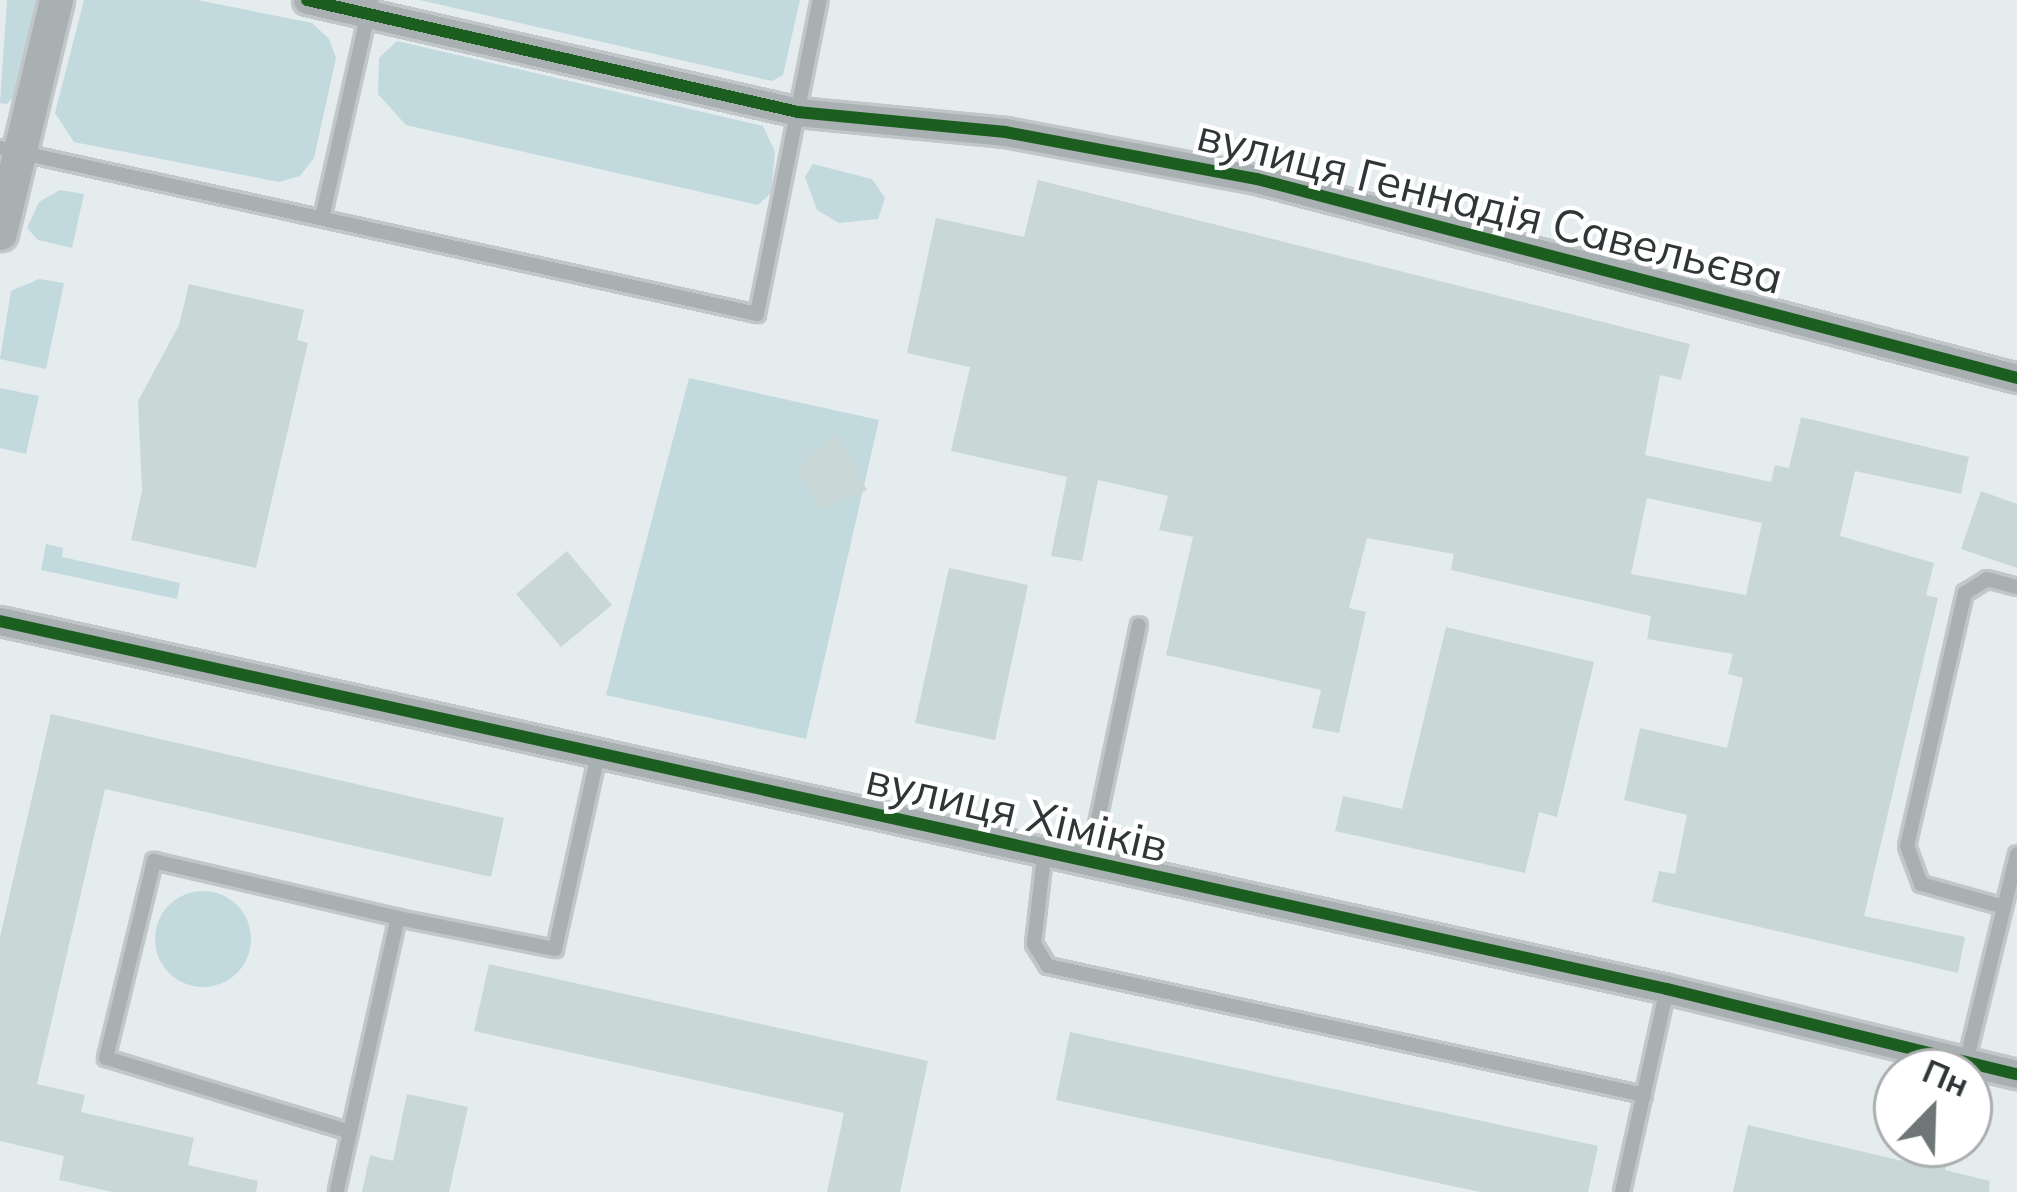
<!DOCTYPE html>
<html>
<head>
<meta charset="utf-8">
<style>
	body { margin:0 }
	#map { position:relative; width:2017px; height:1192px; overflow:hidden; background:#e4ecee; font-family:Mulish,sans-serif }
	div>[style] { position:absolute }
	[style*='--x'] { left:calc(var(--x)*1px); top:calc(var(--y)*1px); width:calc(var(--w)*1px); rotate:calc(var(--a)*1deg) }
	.green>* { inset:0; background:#c2d9de }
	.round { border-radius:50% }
	.building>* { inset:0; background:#cad7d7 }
	.roads { filter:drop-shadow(3px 0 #c1c7c9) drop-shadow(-3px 0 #c1c7c9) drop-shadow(0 3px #c1c7c9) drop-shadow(0 -3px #c1c7c9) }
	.service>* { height:14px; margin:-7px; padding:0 7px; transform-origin:7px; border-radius:7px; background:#a9b0b2 }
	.minor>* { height:27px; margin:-13.5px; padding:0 13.5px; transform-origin:13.5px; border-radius:13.5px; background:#a9b0b2 }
	.tertiary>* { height:33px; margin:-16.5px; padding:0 16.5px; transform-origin:16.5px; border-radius:16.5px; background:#a9b0b2 }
	.cycleway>* { height:12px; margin:-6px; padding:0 6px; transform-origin:6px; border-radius:6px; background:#1b5e20 }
	span { translate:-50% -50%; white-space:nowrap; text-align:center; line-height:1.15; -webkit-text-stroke:9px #fff; paint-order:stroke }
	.street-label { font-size:45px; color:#303637 }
	.north { position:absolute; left:1873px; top:1048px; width:120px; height:120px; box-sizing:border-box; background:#fff; border:3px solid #acafaf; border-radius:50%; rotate:23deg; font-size:33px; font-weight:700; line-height:48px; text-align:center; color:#303637 }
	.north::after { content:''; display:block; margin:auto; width:42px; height:54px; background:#6f7677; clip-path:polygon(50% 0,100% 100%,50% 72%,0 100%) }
</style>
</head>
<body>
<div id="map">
	<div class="green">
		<i style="clip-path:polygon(7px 0,38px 0,19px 90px,7px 104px,0 103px)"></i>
		<i style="clip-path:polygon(84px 0,197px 0,312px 23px,329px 39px,336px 58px,314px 158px,300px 176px,279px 182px,74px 142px,55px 113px)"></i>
		<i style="clip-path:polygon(420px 0,800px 0,783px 75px,772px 81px)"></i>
		<i style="clip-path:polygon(397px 41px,763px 126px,775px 152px,771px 193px,758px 205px,406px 125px,378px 94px,379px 58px)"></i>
		<i style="clip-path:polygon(813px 164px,872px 179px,885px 198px,878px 219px,839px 223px,817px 210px,805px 177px)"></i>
		<i style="clip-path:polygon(60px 190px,84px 194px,72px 248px,38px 240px,27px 228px,39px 202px)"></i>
		<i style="clip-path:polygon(39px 279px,64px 283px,46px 369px,0 359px,11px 291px)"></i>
		<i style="clip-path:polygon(689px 378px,879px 420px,806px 739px,606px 695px)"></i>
		<i style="clip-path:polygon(0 388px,39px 396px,26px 454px,0 448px)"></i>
		<i style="clip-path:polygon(46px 544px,63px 548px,62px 557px,180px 583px,177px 599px,41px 570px)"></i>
		<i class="round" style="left:155px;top:891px;width:96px;height:96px"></i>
	</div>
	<div class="building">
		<i style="clip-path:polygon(evenodd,1038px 180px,1690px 344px,1681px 380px,1660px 375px,1645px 455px,1771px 482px,1775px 465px,1789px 468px,1801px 417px,1969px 457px,1961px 494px,1855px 471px,1840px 536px,1934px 563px,1926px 595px,1938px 598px,1864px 916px,1965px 937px,1958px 973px,1652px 902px,1659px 871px,1675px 874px,1687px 815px,1624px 800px,1640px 728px,1727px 748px,1743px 678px,1728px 674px,1733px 654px,1647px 639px,1651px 616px,1451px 570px,1454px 554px,1367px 538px,1349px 608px,1366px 612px,1339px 733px,1312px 728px,1321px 690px,1166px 655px,1193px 537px,1159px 530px,1168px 496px,1098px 480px,1082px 561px,1051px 556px,1067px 477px,951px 451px,970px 367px,907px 353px,936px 218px,1024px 237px,1038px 180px,1647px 498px,1762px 523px,1746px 595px,1631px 574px,1647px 498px)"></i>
		<i style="clip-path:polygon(189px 284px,304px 310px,297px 340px,308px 343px,256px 568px,131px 540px,142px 491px,138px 401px,179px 325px)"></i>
		<i style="clip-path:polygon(837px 434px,867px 490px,822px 511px,796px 466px)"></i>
		<i style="clip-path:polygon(1981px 491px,2017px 504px,2017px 568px,1961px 549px)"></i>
		<i style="clip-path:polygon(567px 551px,612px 605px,561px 647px,516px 594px)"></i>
		<i style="clip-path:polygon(949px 568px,1028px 585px,995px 740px,915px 723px)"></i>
		<i style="clip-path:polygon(1446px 627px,1594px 662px,1557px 817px,1539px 812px,1525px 873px,1335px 831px,1343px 796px,1402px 809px)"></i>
		<i style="clip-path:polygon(51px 714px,504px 818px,491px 877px,105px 789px,37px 1084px,85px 1095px,81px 1112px,194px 1138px,188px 1165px,258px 1181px,256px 1192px,112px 1192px,59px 1180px,64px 1156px,0 1141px,0 937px)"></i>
		<i style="clip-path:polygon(489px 964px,928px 1061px,900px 1192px,827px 1192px,844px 1113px,474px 1031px)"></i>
		<i style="clip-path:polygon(1070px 1032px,1598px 1146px,1588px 1192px,1480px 1192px,1056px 1100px)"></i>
		<i style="clip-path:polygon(407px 1094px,468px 1107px,449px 1192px,362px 1192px,370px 1155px,393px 1161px)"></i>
		<i style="clip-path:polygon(1748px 1125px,1916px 1164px,1919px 1149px,1948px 1156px,1945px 1170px,1990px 1181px,1989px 1192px,1733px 1192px)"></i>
	</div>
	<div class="roads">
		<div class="service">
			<i style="--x:0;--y:148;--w:775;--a:12.37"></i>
			<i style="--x:757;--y:314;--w:320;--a:-78.7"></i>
			<i style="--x:322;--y:218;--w:223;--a:-77.3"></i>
			<i style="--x:1044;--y:857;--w:88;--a:96.6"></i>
			<i style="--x:1034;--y:944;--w:26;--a:58"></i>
			<i style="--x:1048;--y:966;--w:610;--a:12.21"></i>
			<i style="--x:1089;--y:862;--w:242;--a:-78.1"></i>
			<i style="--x:2004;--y:907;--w:86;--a:-164.5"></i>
			<i style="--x:1921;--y:884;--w:40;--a:-110.2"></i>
			<i style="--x:1907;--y:846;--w:260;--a:-77.1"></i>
			<i style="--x:1965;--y:593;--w:26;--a:-32"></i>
			<i style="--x:1987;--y:579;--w:31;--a:15"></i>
			<i style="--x:1966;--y:1062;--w:214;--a:-76.2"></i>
			<i style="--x:350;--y:1132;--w:255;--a:-163.1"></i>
			<i style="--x:106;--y:1058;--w:203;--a:-76.3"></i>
			<i style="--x:154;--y:861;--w:251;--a:13.1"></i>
			<i style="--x:337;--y:1190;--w:279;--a:-77.4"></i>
			<i style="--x:398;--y:918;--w:160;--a:11.2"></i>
			<i style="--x:555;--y:949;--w:199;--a:-77.5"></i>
			<i style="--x:1622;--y:1192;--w:208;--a:-77.5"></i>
		</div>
		<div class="minor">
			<i style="--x:307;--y:0;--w:504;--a:12.85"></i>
			<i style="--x:798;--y:112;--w:208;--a:5.5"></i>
			<i style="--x:1005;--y:132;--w:256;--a:10.6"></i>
			<i style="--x:1257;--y:179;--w:786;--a:14.67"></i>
			<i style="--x:0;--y:621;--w:1707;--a:12.45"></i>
			<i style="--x:1667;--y:989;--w:360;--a:13.7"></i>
		</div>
		<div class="tertiary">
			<i style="--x:0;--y:233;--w:240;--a:-76.5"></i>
		</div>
	</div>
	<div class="cycleway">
		<i style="--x:307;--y:0;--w:504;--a:12.85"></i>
		<i style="--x:798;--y:112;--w:208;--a:5.5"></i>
		<i style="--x:1005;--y:132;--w:256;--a:10.6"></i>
		<i style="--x:1257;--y:179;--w:786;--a:14.67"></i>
		<i style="--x:0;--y:621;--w:1707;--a:12.45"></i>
		<i style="--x:1667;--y:989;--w:360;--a:13.7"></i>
	</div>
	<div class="street-label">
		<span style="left:1490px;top:206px;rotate:14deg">вулиця Геннадія Савельєва</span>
		<span style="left:1017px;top:812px;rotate:13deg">вулиця Хіміків</span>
	</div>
	<div class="north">Пн</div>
</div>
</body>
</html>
